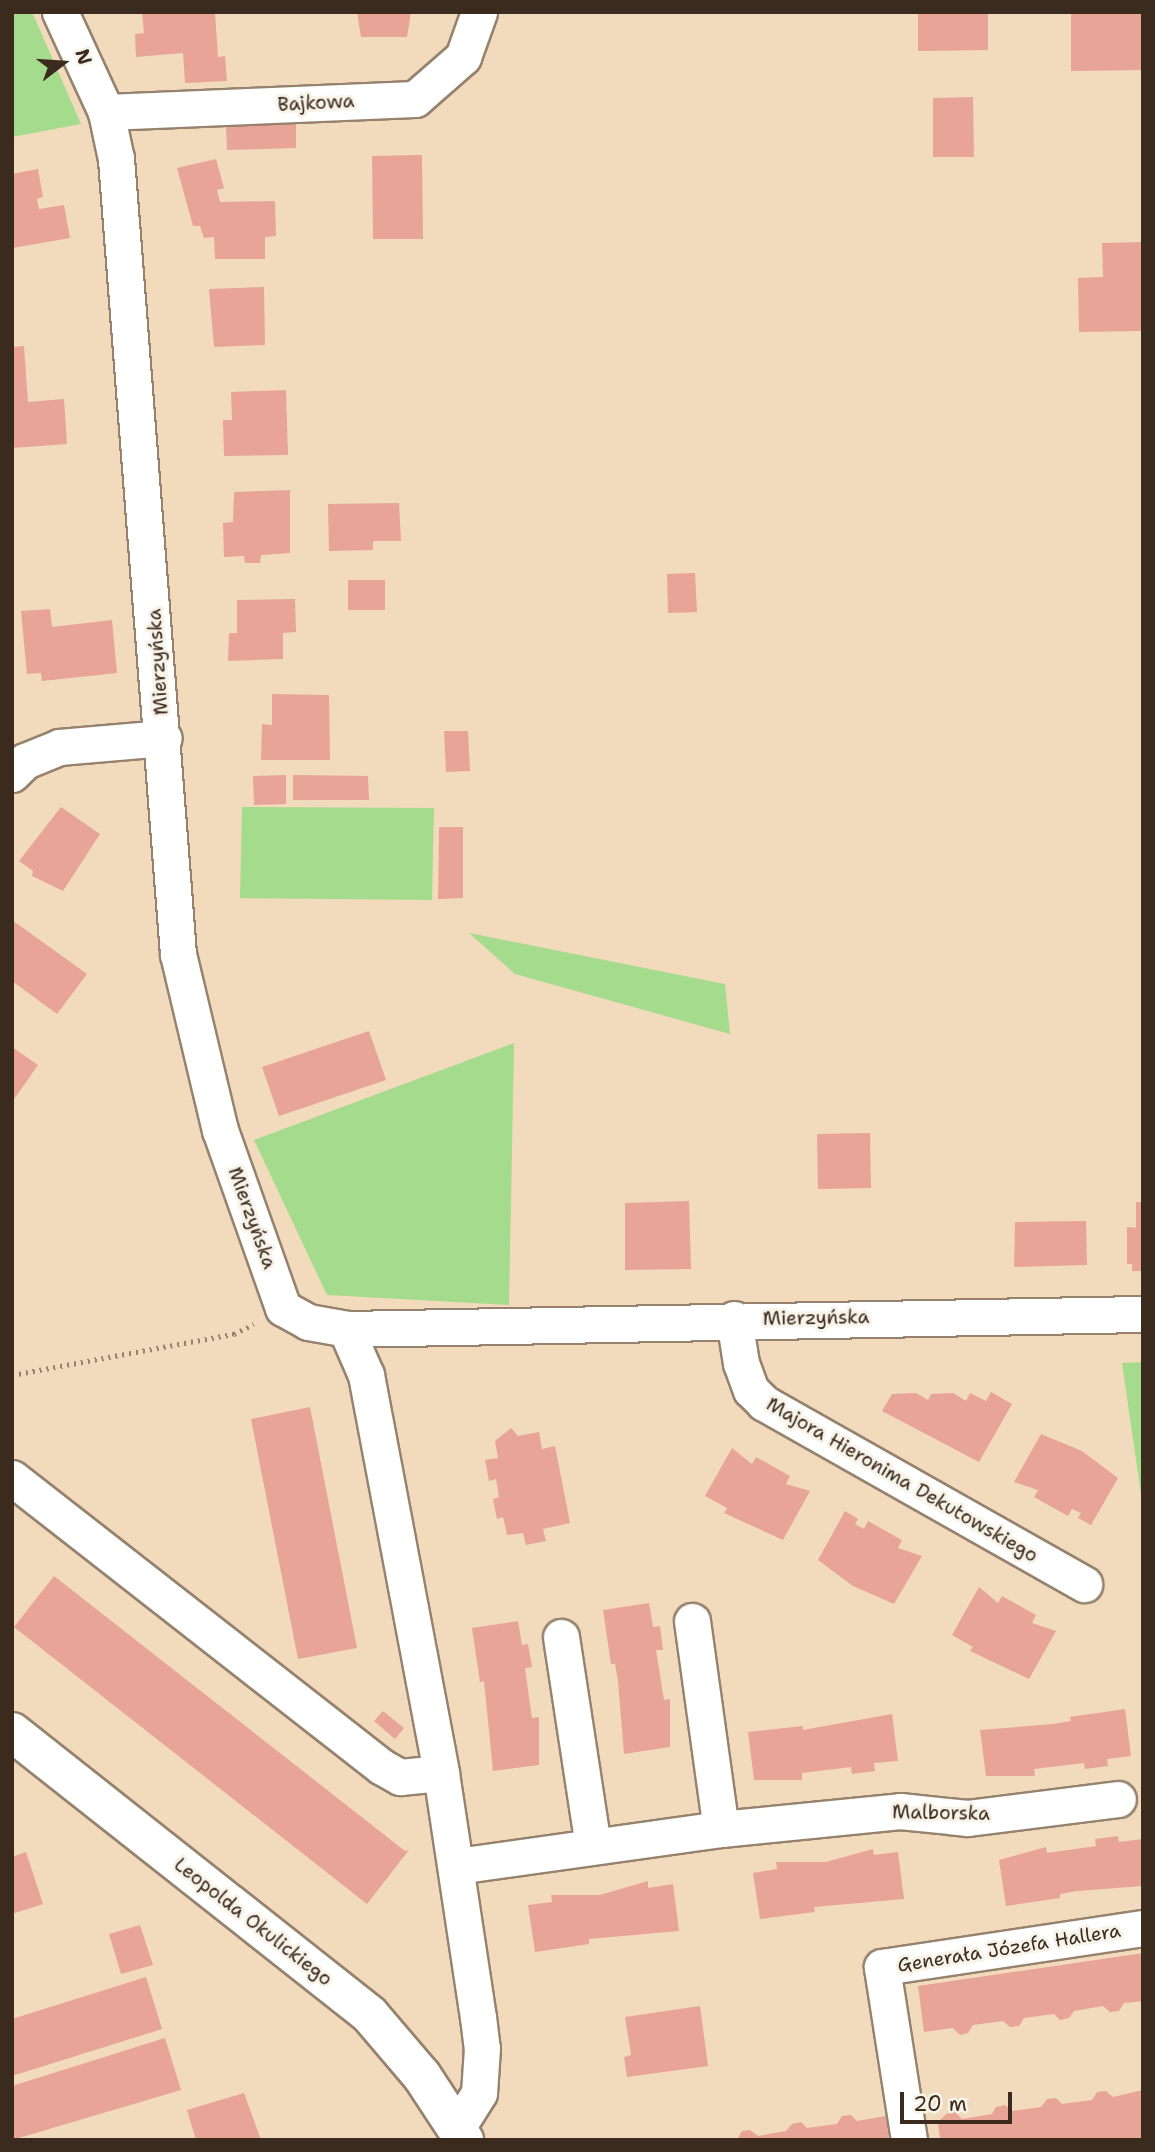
<!DOCTYPE html>
<html>
<head>
<meta charset="utf-8">
<style>
	body { margin:0 }
	#map { position:relative; width:1155px; height:2152px; overflow:hidden; background:#f1dbbc; font-family:"Shantell Sans",sans-serif }
	div>[style] { position:absolute }
	[style*='--x'] { left:calc(var(--x)*1px); top:calc(var(--y)*1px); width:calc(var(--w)*1px); rotate:calc(var(--a)*1deg) }
	.green>* { inset:0; background:#a5db8c }
	.building>* { inset:0; background:#e7a497 }
	.path>* { height:4.5px; margin-top:-2.25px; transform-origin:0; background:repeating-linear-gradient(90deg,#96826d 0 2px,transparent 0 7px) }
	.roads { filter:drop-shadow(2px 0 #96826d) drop-shadow(-2px 0 #96826d) drop-shadow(0 2px #96826d) drop-shadow(0 -2px #96826d) }
	.minor>* { height:35px; margin:-17.5px; padding:0 17.5px; transform-origin:17.5px; border-radius:17.5px; background:#fff }
	.tertiary>* { height:38px; margin:-19px; padding:0 19px; transform-origin:19px; border-radius:19px; background:#fff }
	span { translate:-50% -50%; white-space:nowrap; text-align:center; line-height:1.15; -webkit-text-stroke:6px #f7f3e8; paint-order:stroke }
	.street-label { font-size:19px; color:#3b2a1e }
	.frame { position:absolute; inset:0; border:14px solid #3b2a1e; pointer-events:none }
	.north { position:absolute; left:28px; top:28px; width:70px; height:70px; -webkit-text-stroke:5px #f7f3e8; paint-order:stroke; rotate:73deg; font-size:19px; font-weight:700; line-height:28px; text-align:center; color:#3b2a1e }
	.north::after { content:''; display:block; margin:auto; width:24px; height:32px; background:#3b2a1e; clip-path:polygon(50% 0,100% 100%,50% 72%,0 100%) }
	.scale { position:absolute; left:900px; top:2092px; width:112px; height:32px; box-sizing:border-box; border:4px solid #3b2a1e; border-top:0; padding-left:9px; font-size:21px; line-height:24px; white-space:nowrap; color:#3b2a1e; -webkit-text-stroke:5px #f7f3e8; paint-order:stroke }
</style>
</head>
<body>
<div id="map">
	<div class="green">
		<i style="clip-path:polygon(12px 12px,32px 12px,81px 124px,12px 137px)"></i>
		<i style="clip-path:polygon(242px 807px,434px 808px,432px 900px,240px 898px)"></i>
		<i style="clip-path:polygon(469px 933px,725px 984px,730px 1034px,515px 974px)"></i>
		<i style="clip-path:polygon(514px 1043px,509px 1305px,327px 1295px,254px 1140px)"></i>
		<i style="clip-path:polygon(1143px 1362px,1143px 1508px,1122px 1363px)"></i>
	</div>
	<div class="building">
		<i style="clip-path:polygon(142px 12px,215px 12px,218px 57px,225px 56px,227px 81px,185px 83px,183px 53px,136px 57px,135px 34px,144px 33px)"></i>
		<i style="clip-path:polygon(357px 12px,411px 12px,407px 37px,361px 37px)"></i>
		<i style="clip-path:polygon(918px 12px,988px 12px,988px 50px,918px 51px)"></i>
		<i style="clip-path:polygon(1071px 12px,1143px 12px,1143px 70px,1071px 71px)"></i>
		<i style="clip-path:polygon(973px 97px,974px 157px,933px 157px,933px 98px)"></i>
		<i style="clip-path:polygon(296px 124px,296px 148px,227px 150px,226px 126px)"></i>
		<i style="clip-path:polygon(422px 155px,423px 239px,373px 239px,372px 156px)"></i>
		<i style="clip-path:polygon(216px 159px,224px 188px,217px 190px,220px 202px,275px 201px,276px 236px,265px 237px,265px 259px,215px 259px,214px 237px,204px 238px,200px 226px,193px 226px,177px 168px)"></i>
		<i style="clip-path:polygon(38px 169px,43px 197px,37px 199px,39px 209px,64px 205px,70px 238px,12px 248px,12px 174px)"></i>
		<i style="clip-path:polygon(1143px 242px,1143px 331px,1079px 332px,1078px 278px,1103px 277px,1102px 243px)"></i>
		<i style="clip-path:polygon(264px 287px,265px 345px,214px 347px,209px 289px)"></i>
		<i style="clip-path:polygon(24px 346px,28px 402px,64px 399px,67px 444px,12px 448px,12px 347px)"></i>
		<i style="clip-path:polygon(286px 390px,288px 455px,224px 456px,223px 420px,232px 420px,231px 392px)"></i>
		<i style="clip-path:polygon(290px 490px,290px 553px,261px 555px,260px 563px,245px 563px,244px 556px,224px 557px,223px 523px,233px 522px,234px 492px)"></i>
		<i style="clip-path:polygon(399px 503px,401px 541px,373px 541px,373px 550px,329px 551px,328px 504px)"></i>
		<i style="clip-path:polygon(695px 573px,697px 612px,668px 613px,667px 574px)"></i>
		<i style="clip-path:polygon(348px 580px,385px 580px,385px 610px,348px 610px)"></i>
		<i style="clip-path:polygon(295px 599px,296px 632px,283px 633px,283px 659px,228px 661px,229px 633px,237px 633px,237px 600px)"></i>
		<i style="clip-path:polygon(50px 609px,52px 627px,112px 620px,117px 673px,42px 681px,41px 673px,27px 674px,21px 611px)"></i>
		<i style="clip-path:polygon(272px 694px,329px 695px,330px 760px,261px 760px,262px 724px,272px 725px)"></i>
		<i style="clip-path:polygon(444px 731px,468px 731px,470px 771px,446px 772px)"></i>
		<i style="clip-path:polygon(286px 775px,286px 804px,254px 805px,253px 776px)"></i>
		<i style="clip-path:polygon(293px 775px,368px 776px,369px 800px,293px 800px)"></i>
		<i style="clip-path:polygon(61px 807px,100px 834px,63px 891px,32px 876px,33px 871px,19px 861px)"></i>
		<i style="clip-path:polygon(439px 827px,463px 827px,463px 898px,438px 899px)"></i>
		<i style="clip-path:polygon(12px 920px,87px 974px,57px 1014px,12px 981px)"></i>
		<i style="clip-path:polygon(369px 1031px,386px 1080px,279px 1116px,262px 1067px)"></i>
		<i style="clip-path:polygon(12px 1047px,38px 1065px,12px 1102px)"></i>
		<i style="clip-path:polygon(870px 1133px,871px 1188px,818px 1189px,817px 1134px)"></i>
		<i style="clip-path:polygon(689px 1201px,691px 1269px,625px 1270px,625px 1203px)"></i>
		<i style="clip-path:polygon(1136px 1202px,1143px 1202px,1143px 1271px,1132px 1271px,1132px 1264px,1127px 1264px,1127px 1227px,1136px 1228px)"></i>
		<i style="clip-path:polygon(1086px 1221px,1087px 1265px,1014px 1267px,1015px 1222px)"></i>
		<i style="clip-path:polygon(991px 1392px,1012px 1404px,979px 1462px,882px 1411px,892px 1394px,916px 1393px,928px 1400px,931px 1394px,953px 1393px,966px 1401px,970px 1393px,986px 1401px)"></i>
		<i style="clip-path:polygon(310px 1407px,357px 1648px,298px 1659px,251px 1419px)"></i>
		<i style="clip-path:polygon(511px 1428px,518px 1436px,539px 1432px,542px 1449px,555px 1446px,570px 1523px,543px 1529px,546px 1541px,526px 1545px,523px 1533px,507px 1535px,503px 1517px,497px 1519px,493px 1499px,499px 1497px,496px 1479px,489px 1481px,485px 1460px,498px 1458px,495px 1441px)"></i>
		<i style="clip-path:polygon(1041px 1434px,1082px 1451px,1118px 1478px,1091px 1525px,1078px 1518px,1081px 1513px,1072px 1509px,1068px 1516px,1034px 1497px,1038px 1490px,1014px 1482px)"></i>
		<i style="clip-path:polygon(732px 1448px,752px 1464px,756px 1457px,790px 1476px,786px 1484px,810px 1491px,783px 1540px,724px 1513px,727px 1508px,705px 1496px)"></i>
		<i style="clip-path:polygon(845px 1511px,858px 1519px,855px 1524px,864px 1529px,868px 1521px,902px 1540px,898px 1548px,922px 1556px,894px 1604px,853px 1586px,818px 1560px)"></i>
		<i style="clip-path:polygon(54px 1576px,405px 1851px,409px 1850px,367px 1904px,14px 1627px)"></i>
		<i style="clip-path:polygon(979px 1587px,998px 1603px,1002px 1596px,1036px 1615px,1032px 1623px,1056px 1631px,1029px 1679px,970px 1651px,973px 1647px,952px 1635px)"></i>
		<i style="clip-path:polygon(649px 1603px,653px 1627px,660px 1626px,663px 1650px,656px 1650px,664px 1700px,670px 1699px,670px 1747px,624px 1754px,618px 1681px,615px 1664px,611px 1664px,603px 1610px)"></i>
		<i style="clip-path:polygon(518px 1621px,522px 1645px,528px 1644px,532px 1667px,525px 1668px,532px 1718px,539px 1717px,539px 1765px,493px 1771px,484px 1681px,480px 1682px,472px 1628px)"></i>
		<i style="clip-path:polygon(1125px 1709px,1131px 1756px,1107px 1759px,1108px 1766px,1085px 1769px,1084px 1763px,1034px 1769px,1035px 1776px,986px 1776px,980px 1730px,1053px 1724px,1071px 1721px,1070px 1717px)"></i>
		<i style="clip-path:polygon(383px 1711px,404px 1728px,395px 1739px,374px 1721px)"></i>
		<i style="clip-path:polygon(892px 1714px,898px 1761px,874px 1763px,875px 1771px,852px 1774px,851px 1767px,802px 1773px,802px 1780px,754px 1780px,748px 1732px,803px 1726px,803px 1730px)"></i>
		<i style="clip-path:polygon(1118px 1836px,1119px 1842px,1143px 1839px,1143px 1886px,1077px 1891px,1060px 1894px,1060px 1898px,1006px 1906px,999px 1860px,1046px 1847px,1047px 1853px,1096px 1846px,1095px 1839px)"></i>
		<i style="clip-path:polygon(873px 1849px,874px 1855px,898px 1852px,904px 1899px,814px 1907px,815px 1912px,760px 1919px,753px 1873px,777px 1869px,776px 1862px,826px 1862px)"></i>
		<i style="clip-path:polygon(26px 1852px,43px 1904px,12px 1914px,12px 1857px)"></i>
		<i style="clip-path:polygon(648px 1881px,648px 1888px,673px 1884px,679px 1931px,589px 1939px,589px 1944px,535px 1952px,528px 1905px,552px 1902px,551px 1895px,600px 1895px)"></i>
		<i style="clip-path:polygon(140px 1925px,153px 1965px,121px 1974px,109px 1934px)"></i>
		<i style="clip-path:polygon(1143px 1953px,1143px 2001px,1124px 2003px,1119px 2011px,1110px 2012px,1103px 2006px,1074px 2011px,1069px 2018px,1060px 2020px,1054px 2014px,1024px 2018px,1019px 2026px,1010px 2027px,1003px 2021px,973px 2025px,968px 2033px,960px 2035px,953px 2028px,924px 2032px,918px 1986px)"></i>
		<i style="clip-path:polygon(146px 1977px,162px 2029px,12px 2076px,12px 2019px)"></i>
		<i style="clip-path:polygon(700px 2006px,708px 2066px,627px 2077px,624px 2057px,631px 2055px,625px 2017px)"></i>
		<i style="clip-path:polygon(165px 2038px,181px 2090px,12px 2140px,12px 2086px)"></i>
		<i style="clip-path:polygon(1143px 2090px,1143px 2140px,940px 2140px,938px 2122px,946px 2114px,955px 2112px,962px 2119px,992px 2114px,996px 2107px,1005px 2105px,1012px 2111px,1041px 2107px,1047px 2099px,1056px 2098px,1062px 2104px,1092px 2100px,1097px 2092px,1106px 2091px,1113px 2097px)"></i>
		<i style="clip-path:polygon(244px 2093px,261px 2140px,196px 2140px,187px 2110px)"></i>
		<i style="clip-path:polygon(851px 2115px,857px 2121px,886px 2116px,889px 2140px,737px 2140px,742px 2131px,750px 2130px,758px 2136px,786px 2131px,792px 2124px,801px 2122px,807px 2128px,837px 2124px,842px 2116px)"></i>
	</div>
	<div class="path">
		<i style="--x:12;--y:1375;--w:226;--a:-10.5"></i>
		<i style="--x:234;--y:1334;--w:22;--a:-27"></i>
	</div>
	<div class="roads">
		<div class="minor">
			<i style="--x:60;--y:12;--w:110;--a:65.3"></i>
			<i style="--x:106;--y:112;--w:48;--a:78"></i>
			<i style="--x:116;--y:159;--w:797;--a:85.54"></i>
			<i style="--x:178;--y:954;--w:181;--a:76.6"></i>
			<i style="--x:220;--y:1130;--w:189;--a:70.5"></i>
			<i style="--x:283;--y:1308;--w:29;--a:29"></i>
			<i style="--x:308;--y:1322;--w:39;--a:10"></i>
			<i style="--x:346;--y:1329;--w:797;--a:-1.08"></i>
			<i style="--x:106;--y:112;--w:309;--a:-2.4"></i>
			<i style="--x:415;--y:99;--w:64;--a:-41.2"></i>
			<i style="--x:463;--y:57;--w:48;--a:-70.4"></i>
			<i style="--x:12;--y:774;--w:18;--a:-45"></i>
			<i style="--x:25;--y:761;--w:37;--a:-22"></i>
			<i style="--x:59;--y:747;--w:105;--a:-4.9"></i>
			<i style="--x:734;--y:1319;--w:45;--a:81"></i>
			<i style="--x:741;--y:1363;--w:29;--a:70"></i>
			<i style="--x:751;--y:1390;--w:18;--a:45"></i>
			<i style="--x:764;--y:1403;--w:368;--a:29.5"></i>
			<i style="--x:346;--y:1329;--w:50;--a:66.5"></i>
			<i style="--x:366;--y:1375;--w:405;--a:79.3"></i>
			<i style="--x:441;--y:1773;--w:247;--a:81.4"></i>
			<i style="--x:478;--y:2017;--w:31;--a:83"></i>
			<i style="--x:482;--y:2048;--w:45;--a:93.8"></i>
			<i style="--x:479;--y:2093;--w:41;--a:122.2"></i>
			<i style="--x:12;--y:1478;--w:469;--a:38"></i>
			<i style="--x:382;--y:1767;--w:21;--a:29"></i>
			<i style="--x:400;--y:1777;--w:41;--a:-5.6"></i>
			<i style="--x:692;--y:1621;--w:210;--a:82.1"></i>
			<i style="--x:561;--y:1637;--w:210;--a:81.3"></i>
			<i style="--x:457;--y:1866;--w:267;--a:-8"></i>
			<i style="--x:721;--y:1829;--w:180;--a:-5.7"></i>
			<i style="--x:900;--y:1811;--w:68;--a:5.9"></i>
			<i style="--x:968;--y:1818;--w:151;--a:-7.2"></i>
			<i style="--x:909;--y:2140;--w:175;--a:-98.9"></i>
			<i style="--x:882;--y:1967;--w:264;--a:-8.5"></i>
		</div>
		<div class="tertiary">
			<i style="--x:12;--y:1732;--w:456;--a:38.3"></i>
			<i style="--x:370;--y:2015;--w:80;--a:49.6"></i>
			<i style="--x:422;--y:2076;--w:77;--a:56.7"></i>
		</div>
	</div>
	<div class="street-label">
		<span style="left:316px;top:103px;rotate:-3deg">Bajkowa</span>
		<span style="left:158px;top:662px;rotate:-94deg">Mierzyńska</span>
		<span style="left:252px;top:1218px;rotate:70deg">Mierzyńska</span>
		<span style="left:816px;top:1318px;rotate:-1deg">Mierzyńska</span>
		<span style="left:902px;top:1480px;rotate:30deg">Majora Hieronima Dekutowskiego</span>
		<span style="left:941px;top:1813px;rotate:1deg">Malborska</span>
		<span style="left:253px;top:1922px;rotate:38deg">Leopolda Okulickiego</span>
		<span style="left:1009px;top:1948px;rotate:-9deg">Generała Józefa Hallera</span>
	</div>
	<div class="frame"></div>
	<div class="north">N</div>
	<div class="scale">20 m</div>
</div>
</body>
</html>
